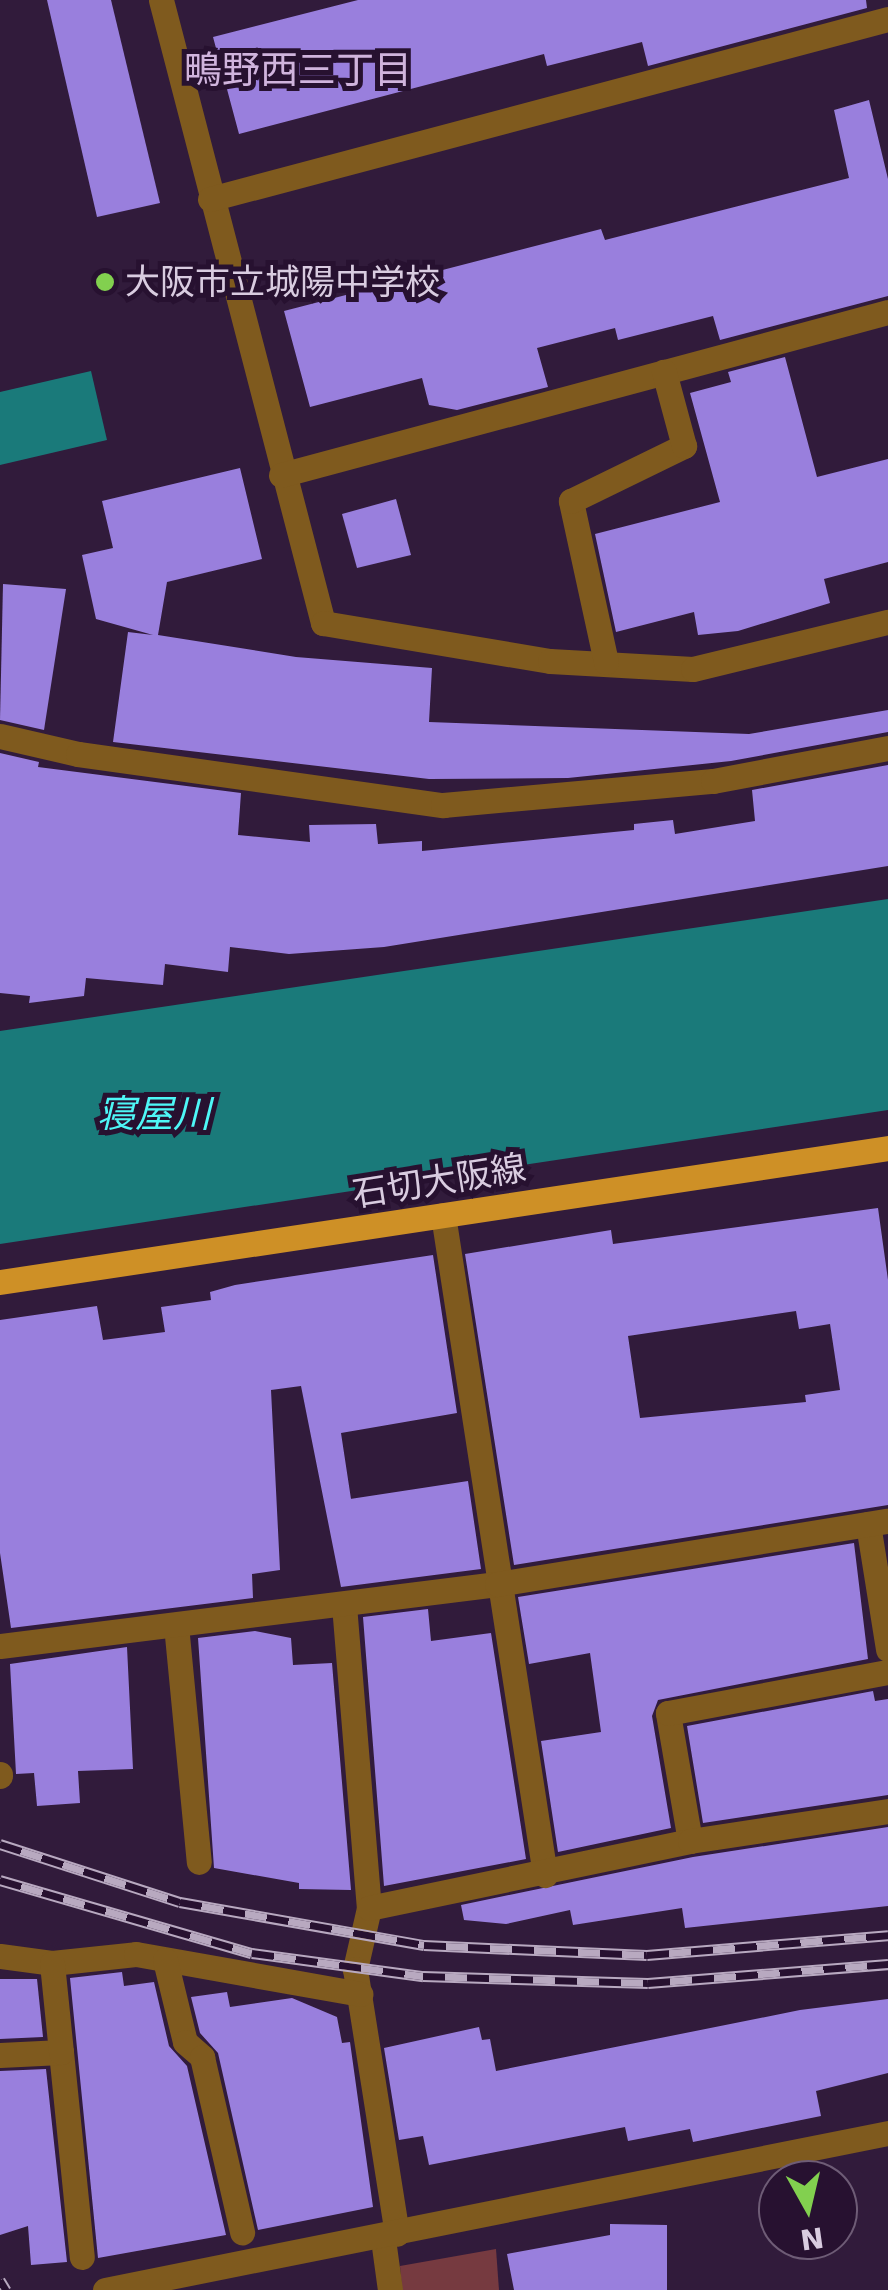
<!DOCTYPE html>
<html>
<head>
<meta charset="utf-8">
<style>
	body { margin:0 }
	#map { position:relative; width:888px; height:2290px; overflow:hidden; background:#311b3b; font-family:"DejaVu Sans","Noto Sans JP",sans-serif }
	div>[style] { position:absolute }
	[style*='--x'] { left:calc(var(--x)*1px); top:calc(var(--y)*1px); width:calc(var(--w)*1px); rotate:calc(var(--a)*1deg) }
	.green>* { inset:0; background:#763a40 }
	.water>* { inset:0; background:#1a7a7a }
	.building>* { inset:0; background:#997fdd }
	.minor>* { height:25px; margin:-12.5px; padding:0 12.5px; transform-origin:12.5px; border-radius:12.5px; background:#7f5a1e }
	.major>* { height:25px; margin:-12.5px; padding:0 12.5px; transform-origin:12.5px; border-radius:12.5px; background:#ce9026 }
	.rail>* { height:11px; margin-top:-5.5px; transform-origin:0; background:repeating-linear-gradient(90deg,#271130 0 22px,#b8a9c0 0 44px); box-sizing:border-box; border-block:2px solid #b8a9c0 }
	.dots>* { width:28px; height:28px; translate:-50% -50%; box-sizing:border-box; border:5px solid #271130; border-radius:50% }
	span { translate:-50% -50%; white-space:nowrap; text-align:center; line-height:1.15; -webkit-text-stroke:10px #271130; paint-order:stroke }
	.poi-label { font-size:35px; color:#d9cce0 }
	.left { translate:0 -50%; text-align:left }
	.street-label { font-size:35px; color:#d9cce0 }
	.neighbourhood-label { font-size:38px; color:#d0b4dd }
	.water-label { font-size:38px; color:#4ef7f7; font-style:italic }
	.north { position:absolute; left:758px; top:2160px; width:100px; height:100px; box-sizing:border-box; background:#271130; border:2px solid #6e5c76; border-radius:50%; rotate:172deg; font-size:28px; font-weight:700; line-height:40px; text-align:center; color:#d9cce0 }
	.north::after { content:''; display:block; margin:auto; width:35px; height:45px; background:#82d04f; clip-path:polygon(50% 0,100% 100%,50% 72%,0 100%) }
</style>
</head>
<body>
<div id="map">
	<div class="green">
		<i style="clip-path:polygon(496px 2249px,499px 2290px,402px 2290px,400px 2266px)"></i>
	</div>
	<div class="water">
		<i style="clip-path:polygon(91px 371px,107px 440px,0 465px,0 392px)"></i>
		<i style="clip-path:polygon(888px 899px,888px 1110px,0 1244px,0 1031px)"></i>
	</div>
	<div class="building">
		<i style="clip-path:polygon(47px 0,111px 0,160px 203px,97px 217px)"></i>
		<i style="clip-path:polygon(358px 0,866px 0,867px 8px,648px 66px,642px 42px,547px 66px,544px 54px,239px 134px,213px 37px)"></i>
		<i style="clip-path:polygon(869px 100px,888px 179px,888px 296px,720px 340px,713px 316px,618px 340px,615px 328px,537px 348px,548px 387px,457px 410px,429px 405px,422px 378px,310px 407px,284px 311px,601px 229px,605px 240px,849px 178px,834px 110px)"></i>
		<i style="clip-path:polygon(785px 357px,817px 477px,888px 459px,888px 562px,824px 579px,830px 603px,738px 631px,698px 635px,694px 612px,616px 632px,595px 534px,720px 502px,690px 393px,731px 382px,728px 372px)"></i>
		<i style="clip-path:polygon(240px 468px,262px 559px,167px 582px,158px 635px,296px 657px,432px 668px,429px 722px,749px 734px,888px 710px,888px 732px,731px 761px,568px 778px,429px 779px,113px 742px,128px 632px,153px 635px,96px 619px,82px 555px,113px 548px,102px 501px)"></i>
		<i style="clip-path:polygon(396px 499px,411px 555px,357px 568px,342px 514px)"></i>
		<i style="clip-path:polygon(3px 584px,66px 589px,44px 730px,0 720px)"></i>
		<i style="clip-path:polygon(0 753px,39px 762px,38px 767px,241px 793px,238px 835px,310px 842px,309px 825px,376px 824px,378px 844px,422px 841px,422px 851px,634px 830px,634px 824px,673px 820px,675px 834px,755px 821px,752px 790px,888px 765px,888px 866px,384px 947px,289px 954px,230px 947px,228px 972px,165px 964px,163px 985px,86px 978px,84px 996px,29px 1003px,30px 996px,0 993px)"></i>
		<i style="clip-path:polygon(evenodd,878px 1208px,888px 1280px,888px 1505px,514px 1565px,465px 1254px,611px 1230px,613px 1244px,878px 1208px,796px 1311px,799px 1329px,830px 1324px,840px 1390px,805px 1395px,806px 1402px,640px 1418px,628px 1336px,796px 1311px)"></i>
		<i style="clip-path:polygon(433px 1255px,457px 1413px,341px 1433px,351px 1499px,337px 1501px,468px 1481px,481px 1569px,341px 1587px,301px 1386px,271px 1390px,280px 1570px,252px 1574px,253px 1598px,11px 1628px,0 1553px,0 1320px,97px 1306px,103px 1340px,165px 1332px,161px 1307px,211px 1300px,210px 1292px,235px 1285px)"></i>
		<i style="clip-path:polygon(854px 1543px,868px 1659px,658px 1700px,652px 1716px,671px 1828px,558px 1852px,541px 1741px,601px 1732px,590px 1653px,529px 1664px,518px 1597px)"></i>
		<i style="clip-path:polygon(428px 1609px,431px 1641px,491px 1633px,526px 1859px,384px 1886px,363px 1617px)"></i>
		<i style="clip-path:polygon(255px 1631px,291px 1638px,293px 1665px,332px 1663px,351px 1890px,299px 1889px,299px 1883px,214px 1868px,198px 1638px)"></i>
		<i style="clip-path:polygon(127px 1647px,133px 1769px,78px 1771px,80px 1803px,37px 1806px,34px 1773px,16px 1774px,10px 1664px)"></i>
		<i style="clip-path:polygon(873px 1691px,875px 1701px,888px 1699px,888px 1795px,703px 1823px,687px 1726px)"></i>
		<i style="clip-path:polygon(888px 1827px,888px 1906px,685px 1928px,682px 1908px,573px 1925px,570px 1910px,506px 1924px,464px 1920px,461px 1905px,693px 1857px)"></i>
		<i style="clip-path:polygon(122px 1972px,124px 1986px,154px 1982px,169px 2046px,187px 2066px,226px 2235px,98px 2258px,70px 1978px)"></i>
		<i style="clip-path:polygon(0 1979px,37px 1979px,43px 2037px,0 2039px)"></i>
		<i style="clip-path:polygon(227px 1992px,230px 2007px,292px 1998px,337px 2017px,342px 2043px,350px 2042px,373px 2207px,258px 2230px,218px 2053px,200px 2033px,191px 1997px)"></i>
		<i style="clip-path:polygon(888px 1999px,888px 2073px,816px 2091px,821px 2116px,693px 2142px,690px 2129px,628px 2141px,625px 2127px,429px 2165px,423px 2136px,399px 2140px,384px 2048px,479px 2027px,482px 2040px,490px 2039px,496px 2071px,800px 2010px)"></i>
		<i style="clip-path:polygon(46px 2069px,67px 2262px,31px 2265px,28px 2226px,0 2235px,0 2071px)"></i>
		<i style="clip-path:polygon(610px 2224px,667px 2225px,667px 2290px,514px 2290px,507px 2254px,610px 2235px)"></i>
	</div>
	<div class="minor">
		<i style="--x:161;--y:0;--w:644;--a:75.42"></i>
		<i style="--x:323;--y:623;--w:230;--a:9.5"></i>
		<i style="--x:550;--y:661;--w:143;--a:3.2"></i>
		<i style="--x:693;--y:669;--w:201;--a:-13.6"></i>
		<i style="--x:210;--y:199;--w:701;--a:-14.87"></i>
		<i style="--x:281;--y:475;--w:629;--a:-15.03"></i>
		<i style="--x:606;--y:662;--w:165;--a:-102.3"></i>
		<i style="--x:571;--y:501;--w:126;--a:-26"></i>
		<i style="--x:684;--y:446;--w:77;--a:-105.1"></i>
		<i style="--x:0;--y:736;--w:80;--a:13"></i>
		<i style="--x:78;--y:754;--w:369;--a:8"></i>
		<i style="--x:443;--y:805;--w:271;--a:-5.1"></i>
		<i style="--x:713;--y:781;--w:178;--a:-10.7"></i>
		<i style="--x:443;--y:1215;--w:668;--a:81.21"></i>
		<i style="--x:868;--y:1524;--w:127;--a:80.9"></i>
		<i style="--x:344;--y:1605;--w:304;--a:85.3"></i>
		<i style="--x:369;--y:1908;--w:63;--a:102.9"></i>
		<i style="--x:355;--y:1969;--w:268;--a:81"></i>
		<i style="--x:176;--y:1625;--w:238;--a:84.5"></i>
		<i style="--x:0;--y:1646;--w:501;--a:-7.11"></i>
		<i style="--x:497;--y:1584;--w:396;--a:-9.2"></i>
		<i style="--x:0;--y:1774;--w:2;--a:90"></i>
		<i style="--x:690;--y:1841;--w:130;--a:-99.8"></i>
		<i style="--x:668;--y:1713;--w:224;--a:-10.6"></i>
		<i style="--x:369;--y:1908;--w:328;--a:-11.8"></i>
		<i style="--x:690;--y:1841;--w:200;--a:-8.6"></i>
		<i style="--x:0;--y:1956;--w:52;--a:7.7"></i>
		<i style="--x:52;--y:1963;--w:84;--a:-6.1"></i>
		<i style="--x:136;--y:1954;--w:228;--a:10.1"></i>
		<i style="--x:165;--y:1960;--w:84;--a:76.3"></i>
		<i style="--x:185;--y:2042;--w:23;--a:41"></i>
		<i style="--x:202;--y:2057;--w:180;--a:77.1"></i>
		<i style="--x:61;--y:2052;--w:206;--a:84.2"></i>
		<i style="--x:0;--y:2055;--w:61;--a:-2.8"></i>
		<i style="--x:61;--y:2052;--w:89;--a:-95.8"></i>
		<i style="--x:383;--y:2239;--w:51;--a:82.2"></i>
		<i style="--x:105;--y:2290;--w:799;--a:-11.34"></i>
	</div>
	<div class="major">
		<i style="--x:0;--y:1282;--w:898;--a:-8.58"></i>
	</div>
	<div class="rail">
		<i style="--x:0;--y:1844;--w:189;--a:17.9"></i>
		<i style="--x:180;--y:1902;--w:248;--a:10"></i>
		<i style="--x:424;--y:1945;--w:223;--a:2.6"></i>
		<i style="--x:647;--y:1955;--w:242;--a:-4.7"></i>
		<i style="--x:0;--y:1880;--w:262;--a:16.2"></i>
		<i style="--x:252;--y:1953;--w:173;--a:7.7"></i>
		<i style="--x:423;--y:1976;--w:225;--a:1.8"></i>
		<i style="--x:648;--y:1983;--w:241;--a:-4.5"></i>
		<i style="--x:0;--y:2280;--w:12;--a:59"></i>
	</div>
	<div class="dots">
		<i style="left:105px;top:282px;background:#82d04f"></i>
	</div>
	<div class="poi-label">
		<span class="left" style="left:125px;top:282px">大阪市立城陽中学校</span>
	</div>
	<div class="street-label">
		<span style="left:439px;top:1181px;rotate:-9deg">石切大阪線</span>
	</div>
	<div class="neighbourhood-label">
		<span style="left:298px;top:71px">鴫野西三丁目</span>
	</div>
	<div class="water-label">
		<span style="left:154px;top:1115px">寝屋川</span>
	</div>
	<div class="north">N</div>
</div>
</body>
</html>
